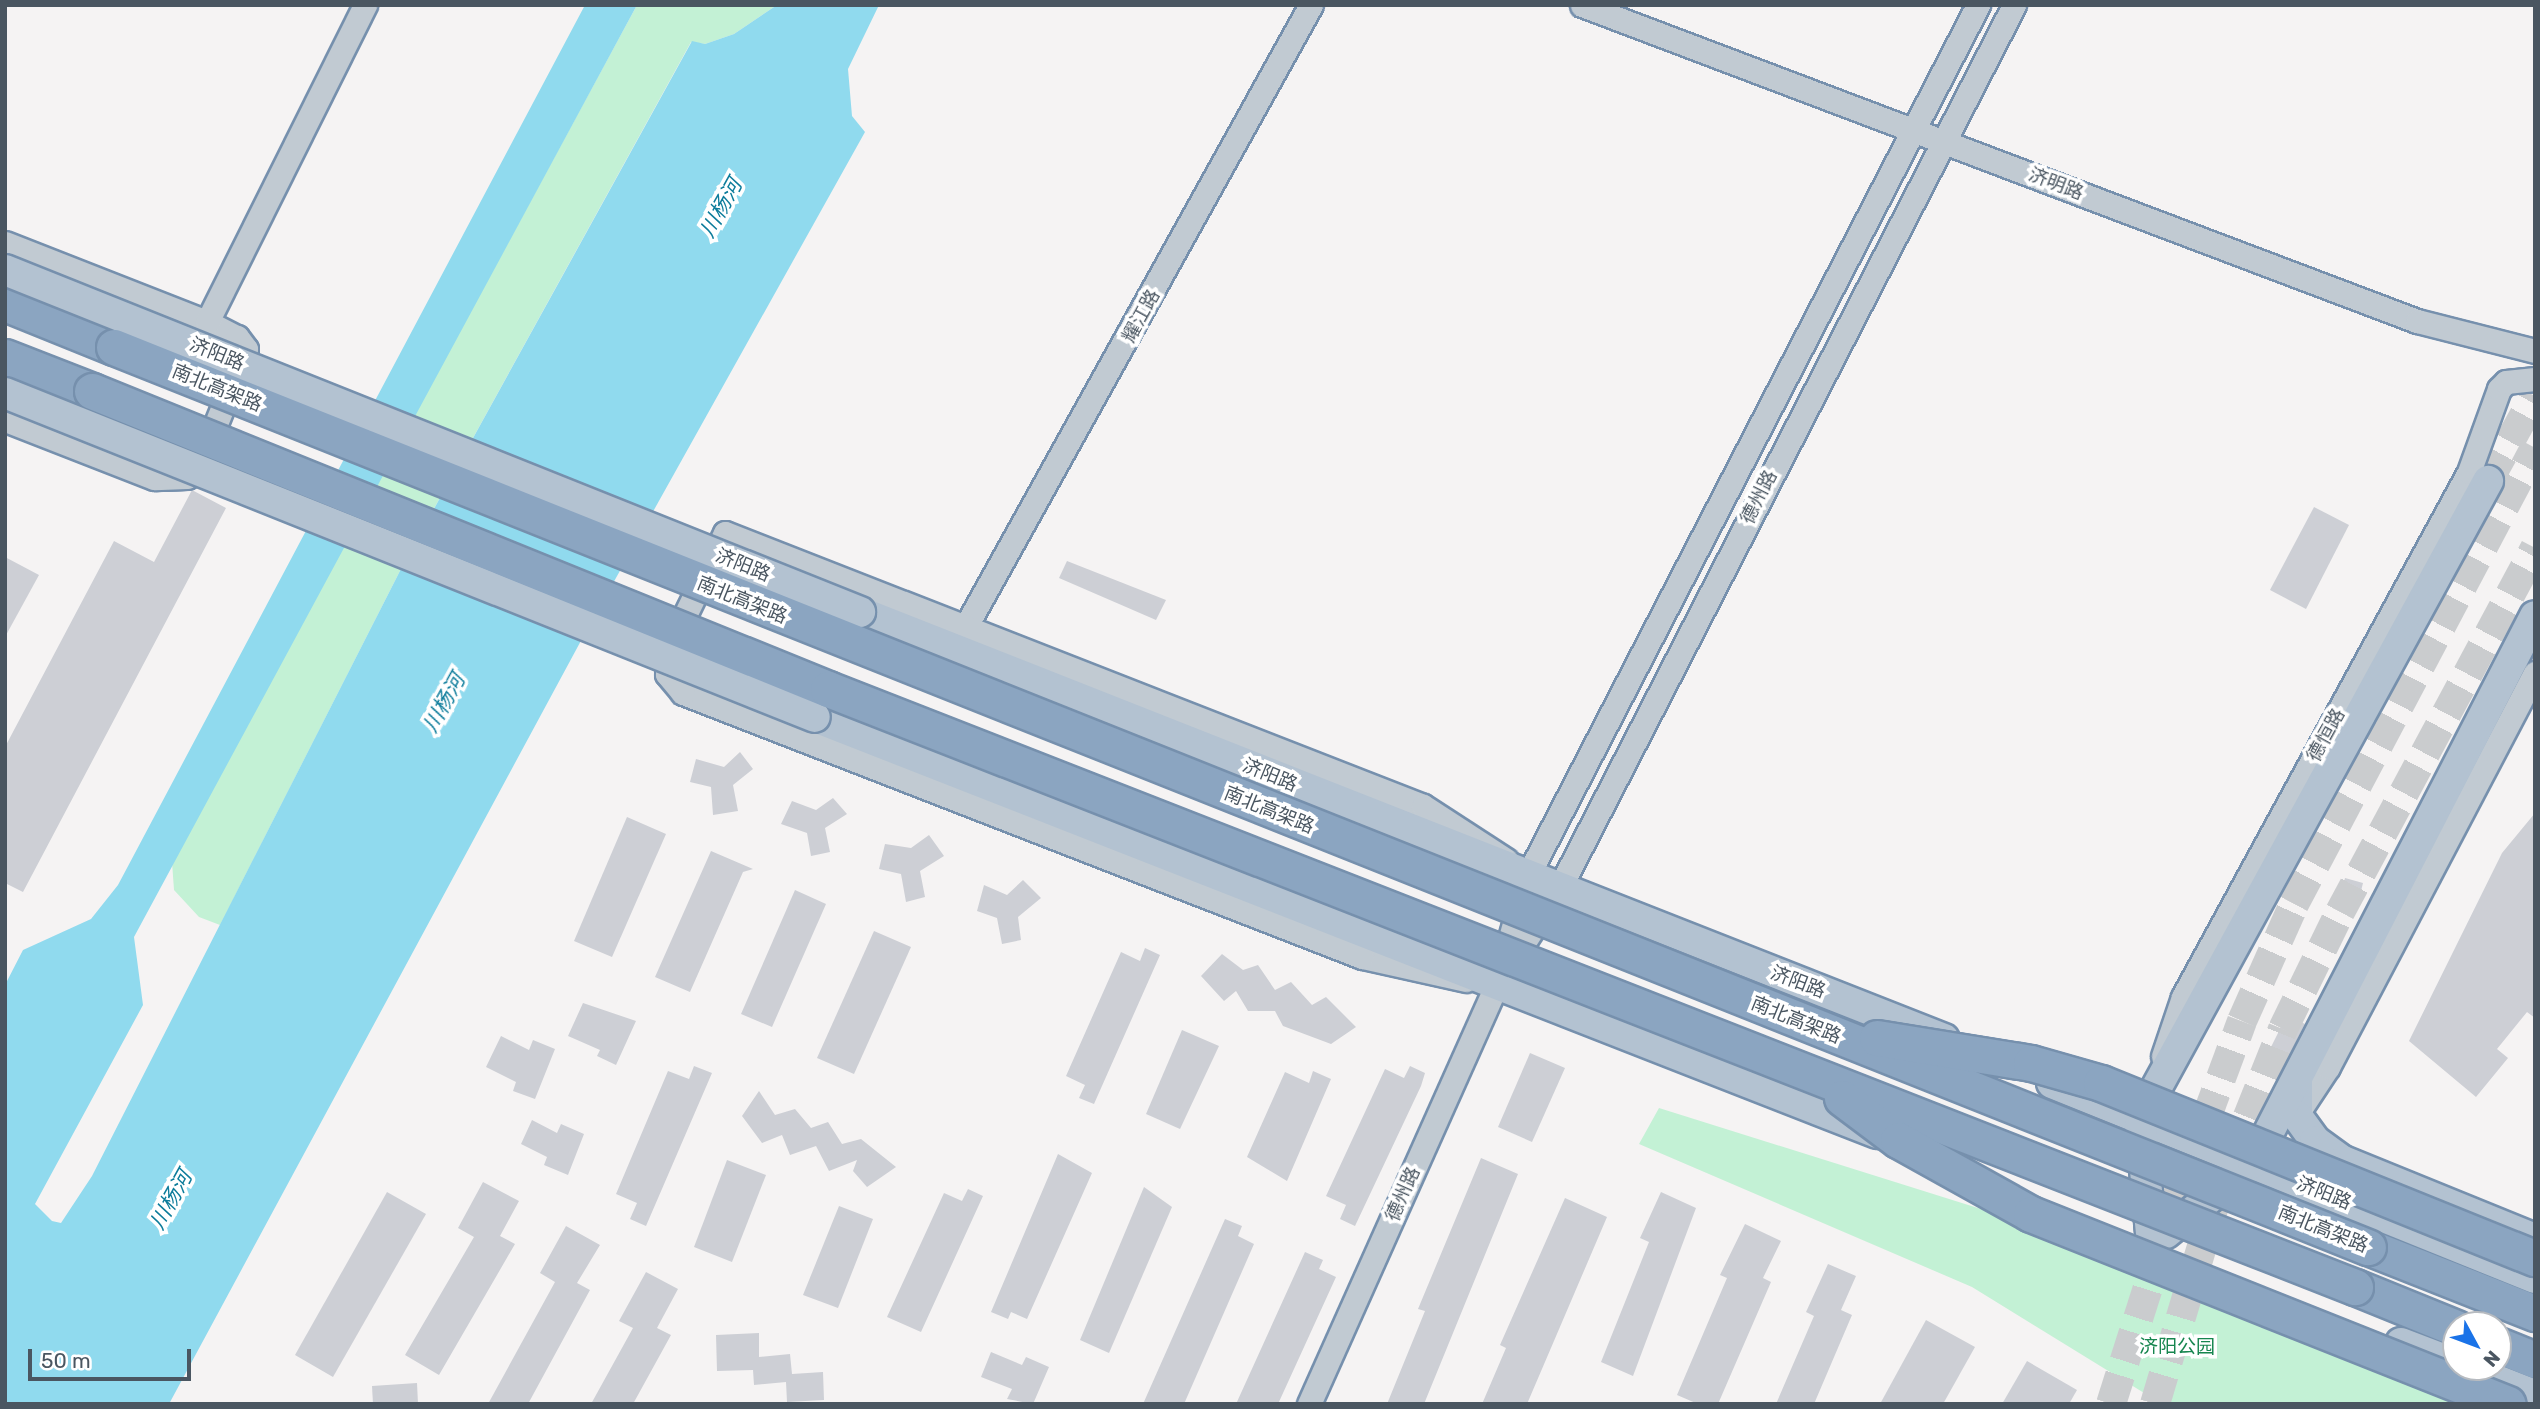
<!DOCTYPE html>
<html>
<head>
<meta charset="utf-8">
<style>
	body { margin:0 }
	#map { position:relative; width:2540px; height:1409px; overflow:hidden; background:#f5f3f3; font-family:Rubik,"Noto Sans SC",sans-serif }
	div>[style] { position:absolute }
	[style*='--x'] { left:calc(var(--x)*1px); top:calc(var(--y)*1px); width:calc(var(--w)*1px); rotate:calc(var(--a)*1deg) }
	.green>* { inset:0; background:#c3f1d5 }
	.water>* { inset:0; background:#90daee }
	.building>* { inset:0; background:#cdcfd5 }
	.major-tunnel>* { height:30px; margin-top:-15px; transform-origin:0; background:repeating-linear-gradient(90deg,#caccce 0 30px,transparent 0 45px) }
	.roads { filter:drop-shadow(2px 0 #7690ad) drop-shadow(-2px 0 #7690ad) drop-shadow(0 2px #7690ad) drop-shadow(0 -2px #7690ad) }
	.minor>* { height:23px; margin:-11.5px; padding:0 11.5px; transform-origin:11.5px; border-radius:11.5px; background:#c1cad2 }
	.major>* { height:30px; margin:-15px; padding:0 15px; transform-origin:15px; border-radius:15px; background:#b3c2d1 }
	.highway>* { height:35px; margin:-17.5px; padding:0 17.5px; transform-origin:17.5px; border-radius:17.5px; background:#8ba5c1 }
	.bridges { filter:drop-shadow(2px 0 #7690ad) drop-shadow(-2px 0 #7690ad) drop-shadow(0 2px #7690ad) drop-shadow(0 -2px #7690ad) }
	.major-bridge>* { height:30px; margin:-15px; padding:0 15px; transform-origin:15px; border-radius:15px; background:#b3c2d1 }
	.highway-bridge>* { height:35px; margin:-17.5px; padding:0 17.5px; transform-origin:17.5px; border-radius:17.5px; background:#8ba5c1 }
	span { translate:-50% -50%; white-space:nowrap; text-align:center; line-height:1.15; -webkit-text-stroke:7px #fff; paint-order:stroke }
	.street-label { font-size:19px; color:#4a5661 }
	.park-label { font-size:19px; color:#17864f }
	.water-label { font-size:21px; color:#0c7c9b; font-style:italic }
	.frame { position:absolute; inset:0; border:7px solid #4a5661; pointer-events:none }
	.north { position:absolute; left:2442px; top:1311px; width:70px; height:70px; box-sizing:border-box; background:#fff; border:2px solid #b7bbc0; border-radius:50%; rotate:131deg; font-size:19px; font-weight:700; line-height:28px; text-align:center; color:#4a5661 }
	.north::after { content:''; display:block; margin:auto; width:24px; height:32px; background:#1a73e8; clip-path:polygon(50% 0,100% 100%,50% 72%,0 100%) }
	.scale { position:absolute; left:28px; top:1349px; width:163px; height:32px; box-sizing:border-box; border:4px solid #4a5661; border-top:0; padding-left:9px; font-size:21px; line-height:24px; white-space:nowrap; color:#4a5661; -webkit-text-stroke:5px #fff; paint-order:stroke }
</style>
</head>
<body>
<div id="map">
	<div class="green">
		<i style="clip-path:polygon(637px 5px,777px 5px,734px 34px,705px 44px,691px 42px,403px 565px,220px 925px,199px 917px,174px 890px,172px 862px)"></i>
		<i style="clip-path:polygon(1659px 1108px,1981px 1209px,2465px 1404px,2162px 1404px,1972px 1287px,1639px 1144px)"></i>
	</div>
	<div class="water">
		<i style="clip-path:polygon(585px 5px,637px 5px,134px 937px,143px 1005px,35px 1204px,52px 1221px,61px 1223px,92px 1176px,403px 565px,692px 41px,705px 44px,734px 34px,777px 5px,879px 5px,848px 69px,852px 116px,865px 132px,583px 637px,169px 1404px,5px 1404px,5px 985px,23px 950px,91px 919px,118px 885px)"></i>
	</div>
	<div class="building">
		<i style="clip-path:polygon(192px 490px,226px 508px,23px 892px,5px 883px,5px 747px,114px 541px,154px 562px)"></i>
		<i style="clip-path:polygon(2314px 507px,2349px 525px,2306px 609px,2270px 590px)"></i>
		<i style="clip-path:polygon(5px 557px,39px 575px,5px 637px)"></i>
		<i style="clip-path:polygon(1067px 561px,1166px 600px,1156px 620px,1059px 578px)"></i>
		<i style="clip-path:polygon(740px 752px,753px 769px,733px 785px,738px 811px,713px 815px,711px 787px,690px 782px,696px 759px,724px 767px)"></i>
		<i style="clip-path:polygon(833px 798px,847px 814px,825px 828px,830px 852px,811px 856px,807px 833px,781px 824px,792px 801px,816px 810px)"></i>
		<i style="clip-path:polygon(2535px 813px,2535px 1018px,2527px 1012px,2497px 1049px,2508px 1058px,2476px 1097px,2409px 1041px,2502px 853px)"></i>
		<i style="clip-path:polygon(627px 817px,666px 834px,612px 957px,574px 941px)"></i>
		<i style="clip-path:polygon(929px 835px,944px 856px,920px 871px,925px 897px,906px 902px,901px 874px,879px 869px,885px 844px,911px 848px)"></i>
		<i style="clip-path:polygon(711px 851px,753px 869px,743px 872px,690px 992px,655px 977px)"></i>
		<i style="clip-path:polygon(2345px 878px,2363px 883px,2358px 903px,2340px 898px)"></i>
		<i style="clip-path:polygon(1023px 880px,1041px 898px,1018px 917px,1021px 940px,1002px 944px,997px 918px,977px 911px,984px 885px,1007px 895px)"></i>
		<i style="clip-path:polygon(795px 890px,826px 904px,772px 1027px,741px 1014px)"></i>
		<i style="clip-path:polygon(874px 931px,911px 947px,854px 1074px,817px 1058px)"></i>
		<i style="clip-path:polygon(1145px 948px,1160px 955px,1094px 1104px,1079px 1098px,1085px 1085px,1066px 1076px,1121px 952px,1140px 961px)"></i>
		<i style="clip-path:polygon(1222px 954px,1243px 970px,1258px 965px,1275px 990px,1291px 982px,1312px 1005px,1326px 997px,1356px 1027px,1331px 1044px,1283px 1026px,1275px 1011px,1248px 1011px,1236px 991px,1224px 1001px,1201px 976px)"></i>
		<i style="clip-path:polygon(583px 1003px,636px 1021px,616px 1065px,597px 1056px,600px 1050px,568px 1036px)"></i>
		<i style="clip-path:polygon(2287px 1015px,2305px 1024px,2285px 1063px,2267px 1055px)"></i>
		<i style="clip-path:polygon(1182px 1030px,1219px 1046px,1180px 1129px,1146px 1114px)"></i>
		<i style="clip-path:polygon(501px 1036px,529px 1050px,533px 1040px,555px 1049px,535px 1099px,513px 1091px,516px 1082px,486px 1067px)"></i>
		<i style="clip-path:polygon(1530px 1053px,1565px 1068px,1532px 1142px,1498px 1127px)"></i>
		<i style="clip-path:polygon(694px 1066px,712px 1073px,646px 1226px,630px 1219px,637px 1203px,616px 1194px,668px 1071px,689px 1079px)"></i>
		<i style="clip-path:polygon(1410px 1066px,1425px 1073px,1421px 1086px,1355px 1226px,1340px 1219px,1346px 1205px,1326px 1196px,1385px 1069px,1404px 1078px)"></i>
		<i style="clip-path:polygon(1313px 1071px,1331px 1079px,1287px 1181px,1247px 1157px,1285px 1072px,1309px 1083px)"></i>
		<i style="clip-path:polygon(759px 1091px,775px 1115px,795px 1109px,811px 1128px,828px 1122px,842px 1144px,861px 1139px,896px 1167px,867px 1187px,853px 1171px,857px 1160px,829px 1171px,816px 1146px,790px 1155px,782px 1135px,762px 1143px,742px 1116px)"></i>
		<i style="clip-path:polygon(532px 1120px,557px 1133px,561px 1124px,584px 1134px,568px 1175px,544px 1165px,547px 1157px,521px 1144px)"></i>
		<i style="clip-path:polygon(1058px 1154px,1092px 1173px,1027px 1319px,1011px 1312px,1008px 1319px,991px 1312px)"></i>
		<i style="clip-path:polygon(1481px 1158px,1518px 1174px,1424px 1404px,1387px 1404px,1425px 1311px,1418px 1309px)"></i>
		<i style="clip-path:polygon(727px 1160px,766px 1175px,732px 1262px,694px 1247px)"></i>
		<i style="clip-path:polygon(483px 1182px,519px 1201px,500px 1236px,515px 1244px,439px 1375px,405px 1355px,474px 1237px,458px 1228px)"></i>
		<i style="clip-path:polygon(1144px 1187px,1172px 1207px,1109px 1353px,1080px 1340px)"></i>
		<i style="clip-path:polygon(968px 1189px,983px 1196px,921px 1332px,887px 1317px,944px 1193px,962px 1201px)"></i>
		<i style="clip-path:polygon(387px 1192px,426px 1214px,333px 1377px,295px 1355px)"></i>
		<i style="clip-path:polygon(1661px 1192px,1696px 1208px,1633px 1376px,1601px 1362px,1649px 1242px,1640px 1238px)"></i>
		<i style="clip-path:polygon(1565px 1198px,1607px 1217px,1527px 1404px,1482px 1404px,1506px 1348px,1500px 1345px)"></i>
		<i style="clip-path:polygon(839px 1206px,873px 1219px,838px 1308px,803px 1295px)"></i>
		<i style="clip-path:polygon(1225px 1219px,1242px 1226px,1238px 1236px,1254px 1244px,1184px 1404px,1143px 1404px)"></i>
		<i style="clip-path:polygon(1745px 1224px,1781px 1241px,1763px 1278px,1771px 1282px,1718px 1404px,1698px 1404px,1677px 1395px,1727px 1278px,1720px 1275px)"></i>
		<i style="clip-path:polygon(566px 1226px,600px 1245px,577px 1283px,590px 1290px,528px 1404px,488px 1404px,555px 1282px,540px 1273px)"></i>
		<i style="clip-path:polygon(1305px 1252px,1323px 1260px,1319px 1269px,1336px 1277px,1278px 1404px,1236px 1404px)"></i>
		<i style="clip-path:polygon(1828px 1264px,1856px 1276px,1841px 1310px,1852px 1315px,1814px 1404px,1776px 1404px,1814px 1316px,1806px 1312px)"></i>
		<i style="clip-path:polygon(646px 1272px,678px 1289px,657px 1328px,671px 1335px,633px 1404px,591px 1404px,633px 1328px,619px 1321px)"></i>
		<i style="clip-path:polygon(1926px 1320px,1975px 1347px,1943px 1404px,1880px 1404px)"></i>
		<i style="clip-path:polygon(759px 1333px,759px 1357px,790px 1354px,792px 1374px,823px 1372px,824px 1400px,787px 1402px,786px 1382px,754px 1385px,753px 1370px,717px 1371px,716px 1335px)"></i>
		<i style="clip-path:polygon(991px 1352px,1022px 1365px,1026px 1357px,1049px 1367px,1033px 1404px,1007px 1399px,1012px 1389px,981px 1377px)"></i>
		<i style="clip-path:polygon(2027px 1361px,2077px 1390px,2069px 1404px,2002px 1404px)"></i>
		<i style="clip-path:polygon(417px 1383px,418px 1404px,373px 1404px,372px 1386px)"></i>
	</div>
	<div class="major-tunnel">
		<i style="--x:2488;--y:481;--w:97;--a:-61.1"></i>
		<i style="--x:2231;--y:1159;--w:140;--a:-68.2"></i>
		<i style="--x:2283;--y:1029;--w:130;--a:-64"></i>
		<i style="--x:2340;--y:912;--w:413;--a:-61.8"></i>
		<i style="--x:2111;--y:1404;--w:209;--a:-72.4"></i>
		<i style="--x:2174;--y:1205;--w:196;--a:-69.7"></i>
		<i style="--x:2242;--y:1021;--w:128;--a:-66"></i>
		<i style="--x:2294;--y:904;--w:516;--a:-62.14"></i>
		<i style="--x:2155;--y:1404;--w:207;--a:-73.4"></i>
	</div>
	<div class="roads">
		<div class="minor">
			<i style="--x:1582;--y:5;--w:893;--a:20.73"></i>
			<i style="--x:2417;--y:321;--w:122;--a:14.3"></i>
			<i style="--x:5;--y:243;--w:217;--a:21.4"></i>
			<i style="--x:207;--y:322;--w:34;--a:27"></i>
			<i style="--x:237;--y:337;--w:15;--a:53"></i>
			<i style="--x:246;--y:349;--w:126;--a:111.9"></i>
			<i style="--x:199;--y:466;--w:16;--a:137"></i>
			<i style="--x:187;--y:477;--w:33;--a:178"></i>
			<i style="--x:154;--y:478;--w:160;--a:-158.7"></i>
			<i style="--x:207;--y:322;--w:354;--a:-63.5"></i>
			<i style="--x:966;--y:626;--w:710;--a:-60.95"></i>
			<i style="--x:1509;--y:965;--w:91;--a:-56.7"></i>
			<i style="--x:1559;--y:889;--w:994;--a:-62.76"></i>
			<i style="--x:1466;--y:980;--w:107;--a:-167.5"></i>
			<i style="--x:1362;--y:957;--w:729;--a:-158.75"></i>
			<i style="--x:683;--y:693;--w:25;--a:-130"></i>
			<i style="--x:667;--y:674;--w:24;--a:-88"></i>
			<i style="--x:668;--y:650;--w:130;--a:-64"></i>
			<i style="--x:725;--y:533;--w:749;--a:21.36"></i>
			<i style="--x:1423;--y:806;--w:99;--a:33"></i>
			<i style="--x:2163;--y:1056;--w:62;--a:-71.3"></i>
			<i style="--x:2183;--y:997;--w:598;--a:-61.42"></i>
			<i style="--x:2469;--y:472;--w:88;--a:-70.1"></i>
			<i style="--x:2499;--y:389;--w:10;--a:-45"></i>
			<i style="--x:2506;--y:382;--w:29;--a:-6"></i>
			<i style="--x:2295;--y:1117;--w:60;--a:-56.6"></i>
			<i style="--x:2328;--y:1067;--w:445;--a:-62.3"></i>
			<i style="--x:1309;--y:1404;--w:460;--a:-65.9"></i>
			<i style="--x:1497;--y:984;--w:111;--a:-74.3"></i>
			<i style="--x:1527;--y:877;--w:982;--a:-62.65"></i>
		</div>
		<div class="major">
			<i style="--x:860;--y:612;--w:1165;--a:21.5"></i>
			<i style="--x:815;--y:717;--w:1141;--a:21.39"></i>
			<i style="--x:2297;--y:1081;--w:35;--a:90"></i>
			<i style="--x:2297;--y:1116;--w:31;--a:54"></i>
			<i style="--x:2315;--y:1141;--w:34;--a:36"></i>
			<i style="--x:2343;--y:1161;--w:207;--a:22.1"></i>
			<i style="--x:2052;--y:1083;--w:521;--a:21.99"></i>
			<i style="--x:2166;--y:1233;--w:112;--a:-38.8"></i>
			<i style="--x:2253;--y:1163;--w:615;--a:-62.73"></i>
			<i style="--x:2152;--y:1244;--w:127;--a:-95.4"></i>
			<i style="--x:2140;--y:1118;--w:726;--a:-61.35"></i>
			<i style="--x:2401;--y:1343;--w:59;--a:20.9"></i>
			<i style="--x:2463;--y:1367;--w:77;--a:21.3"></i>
		</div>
		<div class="highway">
			<i style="--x:5;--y:303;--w:118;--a:22"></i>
			<i style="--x:5;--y:357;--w:93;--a:21.3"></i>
			<i style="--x:2368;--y:1247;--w:180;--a:21.6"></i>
			<i style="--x:2355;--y:1287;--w:109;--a:22.1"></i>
			<i style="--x:2498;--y:1345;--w:40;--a:22"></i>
		</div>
	</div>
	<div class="bridges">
		<div class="major-bridge">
			<i style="--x:5;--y:270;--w:921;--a:21.8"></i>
			<i style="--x:5;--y:393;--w:872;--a:21.8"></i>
		</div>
		<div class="highway-bridge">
			<i style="--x:114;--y:347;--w:2427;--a:21.77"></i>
			<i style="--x:92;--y:391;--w:794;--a:22.04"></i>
			<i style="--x:828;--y:689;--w:1640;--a:21.39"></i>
			<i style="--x:1877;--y:1038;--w:156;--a:9.2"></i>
			<i style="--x:2031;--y:1063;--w:73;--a:15.9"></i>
			<i style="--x:2101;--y:1083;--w:468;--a:22"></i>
			<i style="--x:1842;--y:1098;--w:70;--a:36.9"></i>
			<i style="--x:1898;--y:1140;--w:152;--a:29.1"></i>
			<i style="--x:2031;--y:1214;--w:513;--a:21.72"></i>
		</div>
	</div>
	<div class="street-label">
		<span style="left:2056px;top:184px;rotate:21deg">济明路</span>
		<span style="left:1141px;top:316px;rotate:-61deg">耀江路</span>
		<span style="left:217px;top:354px;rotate:22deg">济阳路</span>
		<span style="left:217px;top:388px;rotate:22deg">南北高架路</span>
		<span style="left:1759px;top:497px;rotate:-63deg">德州路</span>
		<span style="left:743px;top:565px;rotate:22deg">济阳路</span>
		<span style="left:742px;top:600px;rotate:22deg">南北高架路</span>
		<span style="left:2326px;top:735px;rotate:-61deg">德恒路</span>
		<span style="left:1270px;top:775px;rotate:22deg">济阳路</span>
		<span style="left:1269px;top:810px;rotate:22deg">南北高架路</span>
		<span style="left:1798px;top:982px;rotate:21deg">济阳路</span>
		<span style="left:1796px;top:1020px;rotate:22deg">南北高架路</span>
		<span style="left:2324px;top:1193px;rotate:22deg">济阳路</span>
		<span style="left:1403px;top:1194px;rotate:-66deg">德州路</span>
		<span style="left:2323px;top:1229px;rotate:22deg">南北高架路</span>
	</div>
	<div class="park-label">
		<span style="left:2177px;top:1347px">济阳公园</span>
	</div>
	<div class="water-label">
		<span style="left:721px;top:208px;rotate:-61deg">川杨河</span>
		<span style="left:444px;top:703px;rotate:-61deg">川杨河</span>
		<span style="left:171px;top:1200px;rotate:-61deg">川杨河</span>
	</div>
	<div class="frame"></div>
	<div class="north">N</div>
	<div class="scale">50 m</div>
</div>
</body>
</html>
